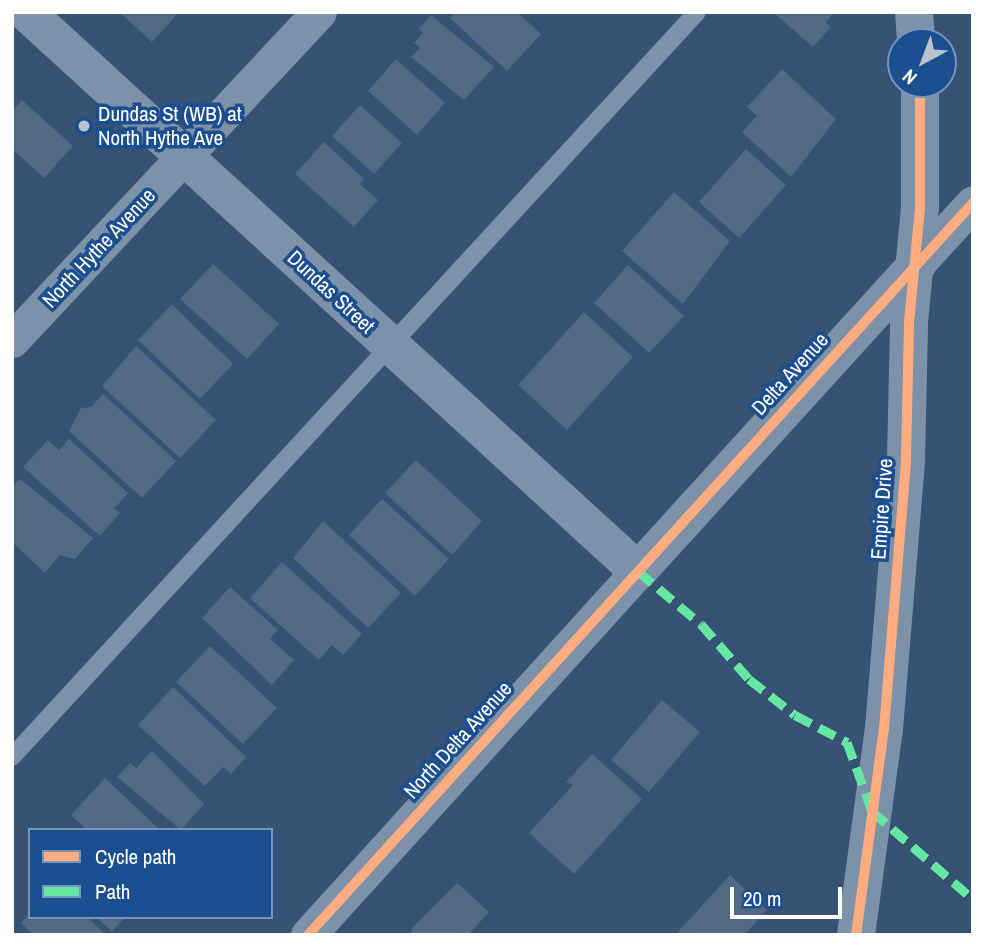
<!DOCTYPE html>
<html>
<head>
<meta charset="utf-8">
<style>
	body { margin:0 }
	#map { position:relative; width:985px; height:947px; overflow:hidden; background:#365274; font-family:"Archivo Narrow",sans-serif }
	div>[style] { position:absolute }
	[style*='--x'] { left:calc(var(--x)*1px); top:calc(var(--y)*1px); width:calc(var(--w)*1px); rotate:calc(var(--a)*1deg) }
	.building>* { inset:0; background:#526984 }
	.service>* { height:18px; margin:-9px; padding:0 9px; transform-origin:9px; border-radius:9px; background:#7d92a8 }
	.minor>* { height:35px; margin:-17.5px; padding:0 17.5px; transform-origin:17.5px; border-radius:17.5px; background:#7d92a8 }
	.tertiary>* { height:38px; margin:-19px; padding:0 19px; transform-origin:19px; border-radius:19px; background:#7d92a8 }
	.quiet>* { height:9px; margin-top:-4.5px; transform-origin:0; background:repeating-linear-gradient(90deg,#66e7a1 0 18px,transparent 0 27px) }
	.cycleway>* { height:10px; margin:-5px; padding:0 5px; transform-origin:5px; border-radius:5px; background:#ffac80 }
	.dots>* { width:19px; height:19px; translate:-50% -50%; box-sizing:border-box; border:4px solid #1b4f8f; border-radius:50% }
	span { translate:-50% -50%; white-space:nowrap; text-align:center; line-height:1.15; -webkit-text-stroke:7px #1b4f8f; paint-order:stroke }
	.poi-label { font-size:21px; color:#fff }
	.left { translate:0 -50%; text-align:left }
	.street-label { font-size:21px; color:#fff }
	.frame { position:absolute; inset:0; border:14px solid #fff; pointer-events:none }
	.legend { position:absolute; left:28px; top:828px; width:245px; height:91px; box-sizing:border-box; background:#1b4f8f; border:2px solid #7695bc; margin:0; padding:9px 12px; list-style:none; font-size:21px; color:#fff }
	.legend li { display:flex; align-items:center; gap:14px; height:35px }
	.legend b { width:35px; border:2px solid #7695bc }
	.north { position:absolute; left:887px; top:28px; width:70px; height:70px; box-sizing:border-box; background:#1b4f8f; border:2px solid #7695bc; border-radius:50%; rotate:221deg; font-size:19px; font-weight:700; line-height:28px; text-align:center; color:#fff }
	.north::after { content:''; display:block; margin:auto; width:24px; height:32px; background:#b9c2ce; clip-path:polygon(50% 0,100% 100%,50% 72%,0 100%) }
	.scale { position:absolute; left:730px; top:887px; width:112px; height:32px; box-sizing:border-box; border:4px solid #fff; border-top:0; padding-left:9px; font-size:21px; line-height:24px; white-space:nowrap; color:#fff; -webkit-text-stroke:5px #1b4f8f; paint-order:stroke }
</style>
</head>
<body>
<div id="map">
	<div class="building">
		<i style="clip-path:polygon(119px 12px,179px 12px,152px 42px)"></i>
		<i style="clip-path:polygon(455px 12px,517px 12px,541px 34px,507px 71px,450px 18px)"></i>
		<i style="clip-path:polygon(773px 12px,834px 12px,826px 22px,831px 27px,813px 47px)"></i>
		<i style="clip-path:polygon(431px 15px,494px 67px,464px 100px,411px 57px,420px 48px,414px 43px,423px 33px,419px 29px)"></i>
		<i style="clip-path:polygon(396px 59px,445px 103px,417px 135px,368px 91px)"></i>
		<i style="clip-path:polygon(782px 69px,836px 119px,791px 177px,742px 132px,757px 116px,747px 107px)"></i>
		<i style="clip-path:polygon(22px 100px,73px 146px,44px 178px,12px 149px,12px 111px)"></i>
		<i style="clip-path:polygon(360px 105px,402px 143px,374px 174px,332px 136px)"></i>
		<i style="clip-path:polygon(324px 142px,364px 179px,360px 184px,378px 200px,354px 227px,295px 174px)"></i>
		<i style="clip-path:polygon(746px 149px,786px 185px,739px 238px,699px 202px)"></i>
		<i style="clip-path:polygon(674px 192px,730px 241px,683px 304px,622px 251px)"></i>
		<i style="clip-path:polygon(213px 264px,279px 324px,247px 359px,180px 299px)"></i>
		<i style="clip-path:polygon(628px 265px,684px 316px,649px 353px,594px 303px)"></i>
		<i style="clip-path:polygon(172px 304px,233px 364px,200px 399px,138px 340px)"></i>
		<i style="clip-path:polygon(584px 312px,633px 357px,567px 430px,518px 385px)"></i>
		<i style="clip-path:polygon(136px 346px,216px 420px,180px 458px,102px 386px)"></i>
		<i style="clip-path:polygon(103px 394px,176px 461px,142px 498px,69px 431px,81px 408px,91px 407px)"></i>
		<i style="clip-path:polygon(69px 439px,128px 493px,114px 509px,120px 513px,100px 536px,23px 467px,48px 440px,59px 450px)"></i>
		<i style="clip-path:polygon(416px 460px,482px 521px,452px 555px,385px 493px)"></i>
		<i style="clip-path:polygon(20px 479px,93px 538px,75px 559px,60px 555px,45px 573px,12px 542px,12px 486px)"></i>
		<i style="clip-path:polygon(382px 499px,449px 559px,415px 596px,349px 535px)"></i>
		<i style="clip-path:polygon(323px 521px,401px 593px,368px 628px,293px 558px)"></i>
		<i style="clip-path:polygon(282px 562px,362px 634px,343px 655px,332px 645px,319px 660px,250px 598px)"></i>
		<i style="clip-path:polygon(230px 587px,278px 630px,270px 639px,294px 660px,272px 685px,202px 618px)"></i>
		<i style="clip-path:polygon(210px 646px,277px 708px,243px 744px,176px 682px)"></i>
		<i style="clip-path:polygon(173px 687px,246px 757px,231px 774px,223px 767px,205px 786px,138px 725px)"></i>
		<i style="clip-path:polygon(662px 700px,700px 732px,649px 792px,611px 760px)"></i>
		<i style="clip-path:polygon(152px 751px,204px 804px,181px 830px,117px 777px,130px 763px,136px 768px)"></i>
		<i style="clip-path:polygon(592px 754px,642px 799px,574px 874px,529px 833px,573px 785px,566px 782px)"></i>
		<i style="clip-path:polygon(105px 778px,160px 830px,87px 830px,71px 815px)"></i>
		<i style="clip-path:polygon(730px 875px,767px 910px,744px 935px,675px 935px)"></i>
		<i style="clip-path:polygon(457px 883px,489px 912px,468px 935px,411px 935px,412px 928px)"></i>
		<i style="clip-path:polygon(30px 913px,87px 917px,106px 935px,33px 935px,21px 923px)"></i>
		<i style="clip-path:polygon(96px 917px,125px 917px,112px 932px)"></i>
	</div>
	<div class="service">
		<i style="--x:12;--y:757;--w:1012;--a:-47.4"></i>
	</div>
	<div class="minor">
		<i style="--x:918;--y:263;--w:81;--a:-47.5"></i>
		<i style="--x:12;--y:340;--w:449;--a:-46.9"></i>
		<i style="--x:308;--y:935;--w:491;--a:-47.8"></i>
	</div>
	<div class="tertiary">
		<i style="--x:26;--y:12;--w:829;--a:42.41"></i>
		<i style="--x:638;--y:571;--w:416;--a:-47.7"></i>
		<i style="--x:914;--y:12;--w:30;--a:86"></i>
		<i style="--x:856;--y:935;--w:208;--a:-82.3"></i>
		<i style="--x:884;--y:729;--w:271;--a:-85.3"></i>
		<i style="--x:906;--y:459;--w:137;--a:-88.7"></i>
		<i style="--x:909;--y:322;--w:116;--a:-84.5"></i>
		<i style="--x:920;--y:207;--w:123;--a:-90"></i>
	</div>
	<div class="quiet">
		<i style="--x:638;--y:571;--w:82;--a:40.1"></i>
		<i style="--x:701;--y:624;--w:73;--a:48.9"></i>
		<i style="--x:749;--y:679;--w:58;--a:38"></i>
		<i style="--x:795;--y:715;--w:59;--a:27.4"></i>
		<i style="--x:847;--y:742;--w:73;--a:70.1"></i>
		<i style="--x:872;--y:811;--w:134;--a:41.1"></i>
	</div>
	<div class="cycleway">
		<i style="--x:308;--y:935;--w:989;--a:-47.75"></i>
		<i style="--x:856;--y:935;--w:208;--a:-82.3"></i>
		<i style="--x:884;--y:729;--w:271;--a:-85.3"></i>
		<i style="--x:906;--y:459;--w:137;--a:-88.7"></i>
		<i style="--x:909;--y:322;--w:116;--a:-84.5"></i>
		<i style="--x:920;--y:207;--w:123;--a:-90"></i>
	</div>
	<div class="dots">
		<i style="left:84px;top:126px;background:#b9c2ce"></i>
	</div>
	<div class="poi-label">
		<span class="left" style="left:98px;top:126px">Dundas St (WB) at<br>North Hythe Ave</span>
	</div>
	<div class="street-label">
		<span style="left:99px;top:248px;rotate:-47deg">North Hythe Avenue</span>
		<span style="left:331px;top:292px;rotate:43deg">Dundas Street</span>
		<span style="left:790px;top:374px;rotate:-48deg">Delta Avenue</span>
		<span style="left:882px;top:509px;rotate:-86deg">Empire Drive</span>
		<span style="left:458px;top:740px;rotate:-48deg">North Delta Avenue</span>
	</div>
	<div class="frame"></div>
	<ul class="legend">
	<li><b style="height:9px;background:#ffac80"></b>Cycle path</li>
	<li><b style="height:9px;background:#66e7a1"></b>Path</li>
	</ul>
	<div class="north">N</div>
	<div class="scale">20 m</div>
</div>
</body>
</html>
